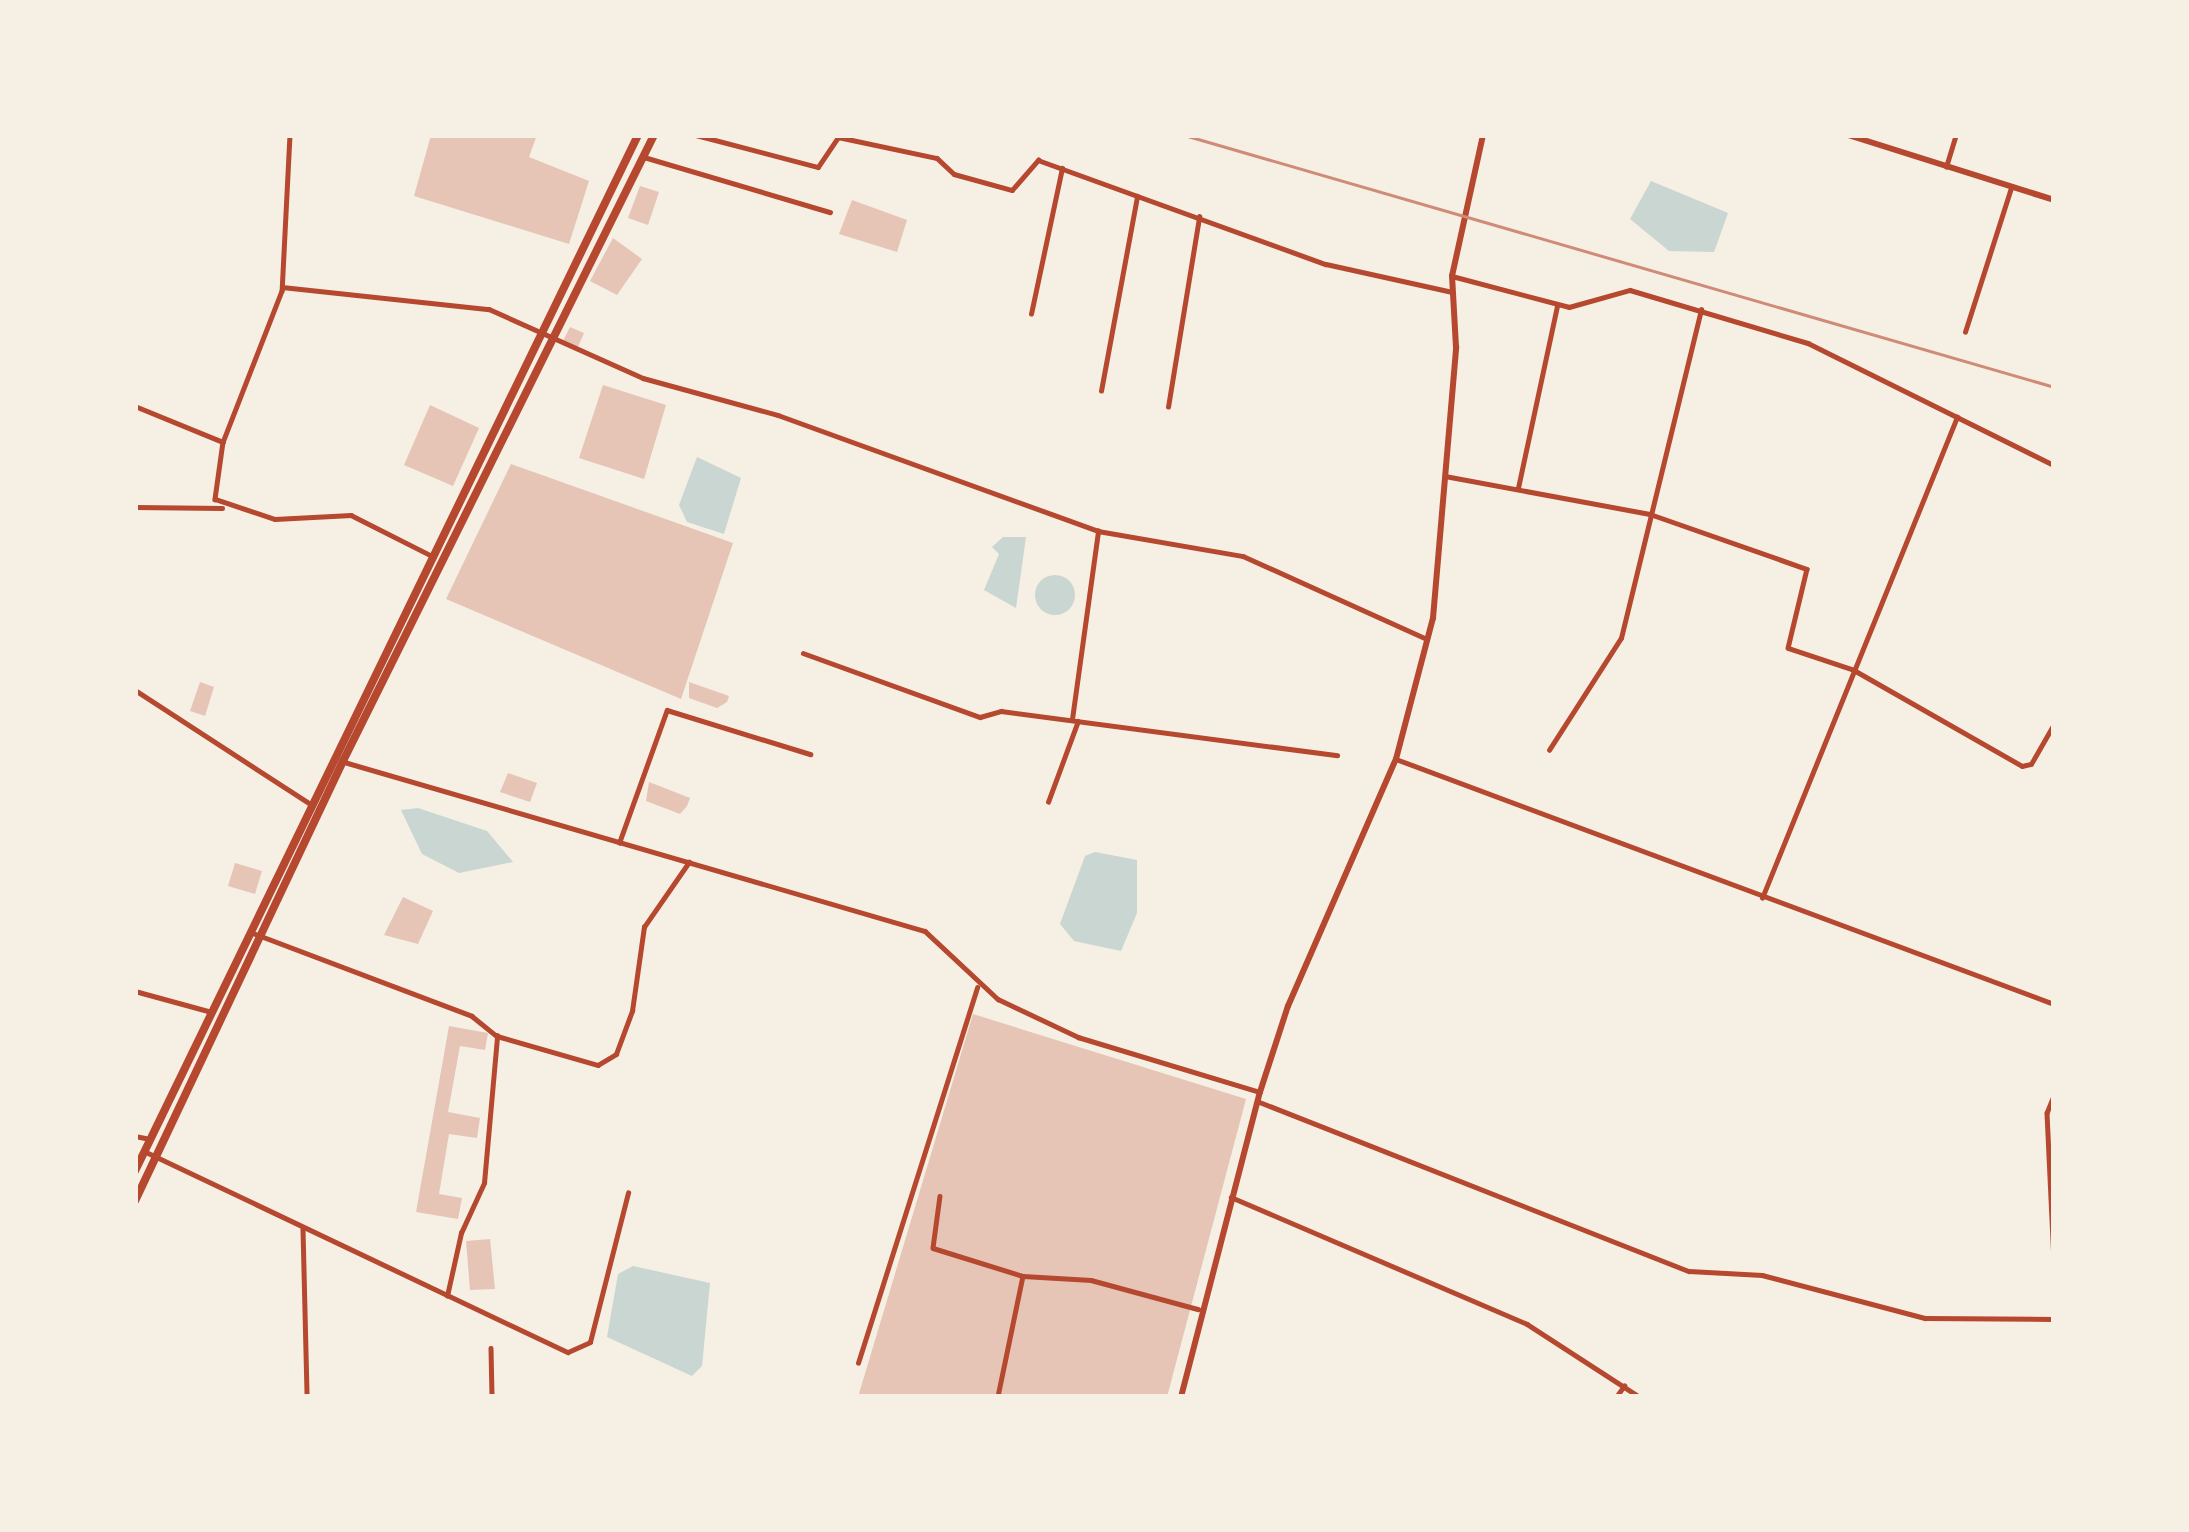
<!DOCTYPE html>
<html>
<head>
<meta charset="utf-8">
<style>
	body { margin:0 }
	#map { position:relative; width:2189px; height:1532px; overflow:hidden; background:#f6efe4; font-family:Quicksand,sans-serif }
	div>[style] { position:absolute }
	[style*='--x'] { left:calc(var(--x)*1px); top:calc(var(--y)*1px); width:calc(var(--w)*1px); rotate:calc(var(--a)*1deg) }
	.water>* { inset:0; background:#c9d6d2 }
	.round { border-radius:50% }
	.building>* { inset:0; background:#e6c5b7 }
	.minor>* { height:4.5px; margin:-2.25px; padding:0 2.25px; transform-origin:2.25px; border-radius:2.25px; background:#b5482f }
	.secondary>* { height:6px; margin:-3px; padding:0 3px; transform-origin:3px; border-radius:3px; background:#b5482f }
	.trunk>* { height:8px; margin:-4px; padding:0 4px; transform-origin:4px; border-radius:4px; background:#b5482f }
	.rail>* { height:3px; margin:-1.5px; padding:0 1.5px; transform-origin:1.5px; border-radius:1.5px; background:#cf8b77 }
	span { translate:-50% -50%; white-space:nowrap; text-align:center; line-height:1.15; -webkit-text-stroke:9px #f6efe4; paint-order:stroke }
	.frame { position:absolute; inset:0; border:138px solid #f6efe4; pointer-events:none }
</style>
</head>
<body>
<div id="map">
	<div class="water">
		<i style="clip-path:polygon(1651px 181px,1728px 213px,1714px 252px,1669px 251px,1630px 219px)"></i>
		<i style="clip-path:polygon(697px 457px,741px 478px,724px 534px,687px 522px,679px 505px)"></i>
		<i style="clip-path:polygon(1003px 537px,1026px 537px,1016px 608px,984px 590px,999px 554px,992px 547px)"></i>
		<i class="round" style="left:1035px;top:575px;width:40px;height:40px"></i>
		<i style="clip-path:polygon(418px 808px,487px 831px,513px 862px,459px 873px,422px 854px,401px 810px)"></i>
		<i style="clip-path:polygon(1095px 852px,1137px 860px,1137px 913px,1121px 951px,1074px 941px,1060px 924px,1085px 856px)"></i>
		<i style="clip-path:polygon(633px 1266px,710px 1283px,702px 1366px,692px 1376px,607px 1337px,618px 1274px)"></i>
	</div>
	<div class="building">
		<i style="clip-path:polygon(431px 135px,537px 135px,529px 157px,589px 181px,569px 244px,414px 196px)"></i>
		<i style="clip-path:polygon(640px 186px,659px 192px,648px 225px,628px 218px)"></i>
		<i style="clip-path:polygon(852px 200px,907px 220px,897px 252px,839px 234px)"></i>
		<i style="clip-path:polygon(613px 238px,642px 259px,617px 295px,590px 281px)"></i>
		<i style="clip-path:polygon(570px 327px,584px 333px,578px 347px,563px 341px)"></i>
		<i style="clip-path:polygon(603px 385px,666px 405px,644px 479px,579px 458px)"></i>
		<i style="clip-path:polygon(430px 405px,479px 428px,453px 486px,404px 465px)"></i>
		<i style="clip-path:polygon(511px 464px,733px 543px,681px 699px,446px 599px)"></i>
		<i style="clip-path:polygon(200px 682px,214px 687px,205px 716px,190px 711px)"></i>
		<i style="clip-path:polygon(689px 682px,729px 696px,727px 702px,717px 708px,689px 698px)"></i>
		<i style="clip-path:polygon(508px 773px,537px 783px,530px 802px,500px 792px)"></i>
		<i style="clip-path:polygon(649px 782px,690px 798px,687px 806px,680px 814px,646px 801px)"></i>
		<i style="clip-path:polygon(235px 863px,262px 871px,255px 894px,228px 886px)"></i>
		<i style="clip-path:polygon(403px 897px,433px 911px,418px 944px,384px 935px)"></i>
		<i style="clip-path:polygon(973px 1014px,1246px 1099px,1167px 1397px,858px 1397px)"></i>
		<i style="clip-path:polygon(449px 1026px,488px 1033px,485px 1050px,460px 1046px,448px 1112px,480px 1118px,477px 1138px,449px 1134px,439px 1194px,462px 1198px,458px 1219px,416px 1212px)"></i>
		<i style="clip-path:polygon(490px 1239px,495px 1289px,470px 1290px,466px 1241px)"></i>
	</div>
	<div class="minor">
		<i style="--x:290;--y:135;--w:156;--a:92.9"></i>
		<i style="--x:282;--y:291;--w:162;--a:111.3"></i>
		<i style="--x:223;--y:442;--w:58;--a:98"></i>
		<i style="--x:215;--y:499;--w:63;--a:18.4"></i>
		<i style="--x:275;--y:519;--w:76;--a:-3"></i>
		<i style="--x:351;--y:515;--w:93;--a:26.8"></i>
		<i style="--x:696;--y:135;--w:126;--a:14.7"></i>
		<i style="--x:818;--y:167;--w:36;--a:-56"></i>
		<i style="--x:838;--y:137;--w:101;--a:12"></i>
		<i style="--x:937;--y:158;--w:23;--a:43"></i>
		<i style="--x:954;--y:174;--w:60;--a:15.4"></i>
		<i style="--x:1012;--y:190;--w:40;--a:-49"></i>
		<i style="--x:1038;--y:160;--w:306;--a:19.9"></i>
		<i style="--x:1326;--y:264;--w:129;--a:12.5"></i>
		<i style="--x:644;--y:157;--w:194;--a:16.5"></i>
		<i style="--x:1946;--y:167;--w:34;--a:-73"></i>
		<i style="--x:1452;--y:276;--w:121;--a:14.8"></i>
		<i style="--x:1569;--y:307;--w:63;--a:-15.6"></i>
		<i style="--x:1630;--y:290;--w:186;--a:16.6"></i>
		<i style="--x:1808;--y:343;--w:275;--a:26.4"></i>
		<i style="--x:282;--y:287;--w:208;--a:6.1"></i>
		<i style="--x:489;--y:309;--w:169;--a:24.1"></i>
		<i style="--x:643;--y:378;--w:140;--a:15.3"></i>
		<i style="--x:778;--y:415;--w:340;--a:19.9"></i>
		<i style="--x:1098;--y:531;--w:147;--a:9.8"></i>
		<i style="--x:1243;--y:556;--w:202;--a:24.3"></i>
		<i style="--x:1031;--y:314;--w:149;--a:-78"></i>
		<i style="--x:1965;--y:332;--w:151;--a:-72.3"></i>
		<i style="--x:1101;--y:391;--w:198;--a:-79.5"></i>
		<i style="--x:135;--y:406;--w:95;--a:22.2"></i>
		<i style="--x:1168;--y:407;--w:193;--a:-80.7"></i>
		<i style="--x:1445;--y:476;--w:208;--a:10.5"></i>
		<i style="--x:1650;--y:514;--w:166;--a:19.3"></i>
		<i style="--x:1807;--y:569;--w:81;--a:103.5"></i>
		<i style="--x:1788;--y:648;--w:70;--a:18.4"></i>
		<i style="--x:1854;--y:670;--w:193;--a:29.7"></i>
		<i style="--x:2022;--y:766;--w:9;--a:-13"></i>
		<i style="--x:2031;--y:764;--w:46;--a:-60.1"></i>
		<i style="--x:1518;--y:488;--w:186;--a:-77.9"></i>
		<i style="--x:135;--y:507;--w:87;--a:0.7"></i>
		<i style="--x:803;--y:653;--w:188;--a:19.9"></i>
		<i style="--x:980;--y:717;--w:22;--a:-16"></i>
		<i style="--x:1001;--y:711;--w:339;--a:7.5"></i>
		<i style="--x:135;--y:690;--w:211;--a:33"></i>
		<i style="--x:1072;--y:719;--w:190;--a:-82.1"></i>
		<i style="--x:1549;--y:750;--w:133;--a:-57.3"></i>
		<i style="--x:1621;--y:638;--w:338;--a:-76.3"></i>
		<i style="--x:1396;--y:759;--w:702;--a:20.42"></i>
		<i style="--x:341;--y:761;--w:608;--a:16.23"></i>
		<i style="--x:925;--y:931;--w:100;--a:43"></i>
		<i style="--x:998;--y:999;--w:89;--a:25.4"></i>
		<i style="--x:1078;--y:1037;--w:190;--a:16.8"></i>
		<i style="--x:1048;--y:802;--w:86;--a:-69.7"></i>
		<i style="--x:619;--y:843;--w:141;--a:-70.2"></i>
		<i style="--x:667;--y:710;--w:150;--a:17.1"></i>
		<i style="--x:1762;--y:898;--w:519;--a:-67.93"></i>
		<i style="--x:250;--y:932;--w:237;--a:20.7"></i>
		<i style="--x:472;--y:1016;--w:32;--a:39"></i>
		<i style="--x:497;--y:1036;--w:105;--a:16"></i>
		<i style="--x:598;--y:1065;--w:21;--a:-31"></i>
		<i style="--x:616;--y:1054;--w:46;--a:-69.6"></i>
		<i style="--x:632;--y:1011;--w:85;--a:-81.9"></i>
		<i style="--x:644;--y:927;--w:79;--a:-55.3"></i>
		<i style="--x:135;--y:991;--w:80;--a:15.3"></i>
		<i style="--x:2054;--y:1096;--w:18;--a:112"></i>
		<i style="--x:2047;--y:1113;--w:149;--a:87.3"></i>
		<i style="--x:1257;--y:1101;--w:464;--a:21.5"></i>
		<i style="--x:1689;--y:1271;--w:73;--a:3.1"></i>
		<i style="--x:1762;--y:1275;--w:169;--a:14.8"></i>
		<i style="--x:1925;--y:1318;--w:129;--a:0.4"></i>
		<i style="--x:135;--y:1136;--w:15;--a:11"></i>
		<i style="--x:144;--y:1151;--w:469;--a:25.4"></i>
		<i style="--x:568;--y:1352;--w:24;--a:-24"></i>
		<i style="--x:590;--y:1342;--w:154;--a:-75.7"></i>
		<i style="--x:940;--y:1196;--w:52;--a:97.7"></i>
		<i style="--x:933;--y:1248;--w:94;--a:17.3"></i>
		<i style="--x:1023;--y:1276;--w:124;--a:101.7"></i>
		<i style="--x:1231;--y:1197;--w:322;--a:23.2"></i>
		<i style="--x:1527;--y:1324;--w:135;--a:32.9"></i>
		<i style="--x:303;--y:1229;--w:168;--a:88.6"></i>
		<i style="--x:1023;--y:1276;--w:68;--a:3.4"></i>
		<i style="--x:1091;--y:1280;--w:111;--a:15.2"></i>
		<i style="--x:447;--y:1296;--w:65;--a:-77.5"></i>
		<i style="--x:461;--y:1233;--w:55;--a:-65.3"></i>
		<i style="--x:484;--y:1183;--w:148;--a:-84.9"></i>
		<i style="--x:491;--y:1348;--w:49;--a:88.8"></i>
		<i style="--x:858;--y:1363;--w:394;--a:-72.4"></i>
		<i style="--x:1616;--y:1397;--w:14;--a:-54"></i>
	</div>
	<div class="secondary">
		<i style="--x:1848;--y:135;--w:216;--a:17.5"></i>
		<i style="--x:1181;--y:1397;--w:315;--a:-75.5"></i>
		<i style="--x:1260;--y:1092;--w:90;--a:-72"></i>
		<i style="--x:1288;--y:1006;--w:270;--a:-66.4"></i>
		<i style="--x:1396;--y:759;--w:146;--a:-75.3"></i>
		<i style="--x:1433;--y:618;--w:272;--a:-85.1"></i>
		<i style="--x:1456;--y:347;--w:71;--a:-93.2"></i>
		<i style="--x:1452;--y:276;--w:144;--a:-77.6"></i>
	</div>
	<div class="trunk">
		<i style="--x:135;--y:1171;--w:1152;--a:-64.1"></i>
		<i style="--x:135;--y:1201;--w:487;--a:-64.7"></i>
		<i style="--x:343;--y:761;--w:699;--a:-63.58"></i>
	</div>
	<div class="rail">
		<i style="--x:1184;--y:135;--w:906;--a:16.15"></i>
	</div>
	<div class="frame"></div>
</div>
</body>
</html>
